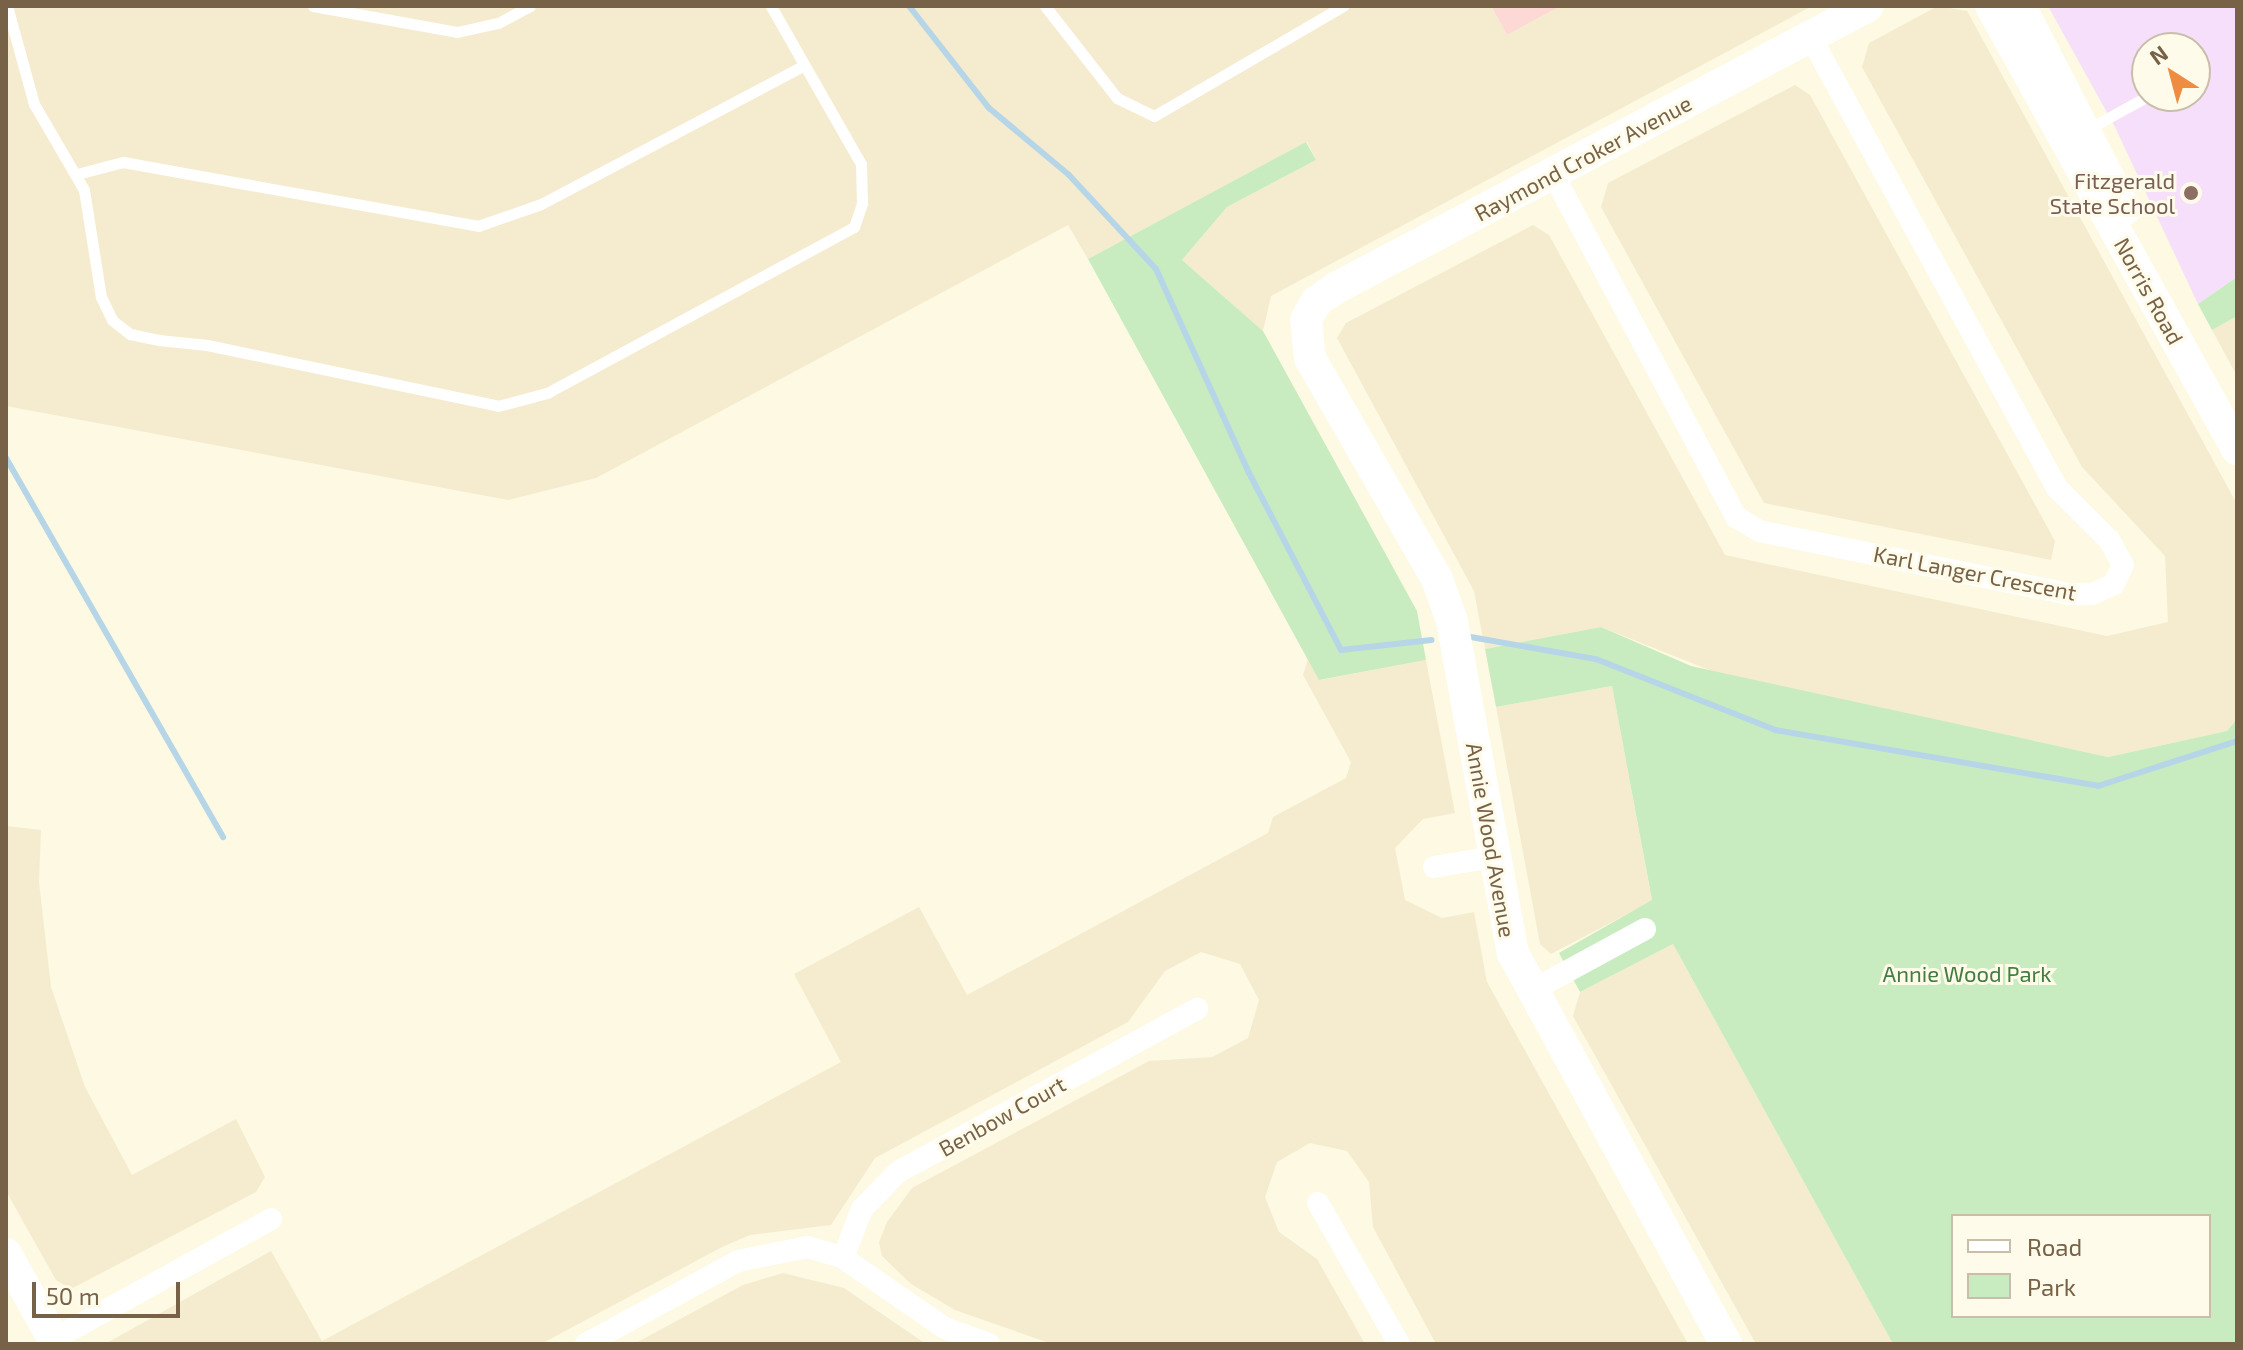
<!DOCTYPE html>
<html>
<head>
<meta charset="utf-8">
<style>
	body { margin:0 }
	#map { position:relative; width:2243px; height:1350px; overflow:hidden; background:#fdf9e2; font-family:"Exo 2",sans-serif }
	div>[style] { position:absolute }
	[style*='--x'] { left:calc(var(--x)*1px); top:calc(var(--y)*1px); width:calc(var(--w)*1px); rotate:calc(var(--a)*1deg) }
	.residential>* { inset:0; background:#f5ecd0 }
	.education>* { inset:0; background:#f6dffa }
	.medical>* { inset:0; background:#fcd9d5 }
	.green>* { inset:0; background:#c8ecc0 }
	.stream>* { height:6px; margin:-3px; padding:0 3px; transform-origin:3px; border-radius:3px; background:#b6d6e8 }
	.lane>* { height:11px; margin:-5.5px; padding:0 5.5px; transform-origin:5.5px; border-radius:5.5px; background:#fff }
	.street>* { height:22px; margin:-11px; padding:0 11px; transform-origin:11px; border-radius:11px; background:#fff }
	.secondary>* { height:32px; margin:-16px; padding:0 16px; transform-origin:16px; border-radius:16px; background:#fff }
	.dots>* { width:22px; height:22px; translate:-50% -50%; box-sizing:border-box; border:4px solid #fffbea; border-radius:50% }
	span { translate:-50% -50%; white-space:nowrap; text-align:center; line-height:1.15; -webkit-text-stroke:6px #fffbea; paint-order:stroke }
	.street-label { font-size:22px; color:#776247 }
	.education-label { font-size:22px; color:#785e54 }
	.right { translate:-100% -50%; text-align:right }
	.park-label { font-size:22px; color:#437d3f }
	.frame { position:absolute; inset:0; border:8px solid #776247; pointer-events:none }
	.legend { position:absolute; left:1951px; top:1214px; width:260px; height:104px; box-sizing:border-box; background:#fffbea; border:2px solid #c9bea9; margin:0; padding:10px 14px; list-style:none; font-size:24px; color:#776247 }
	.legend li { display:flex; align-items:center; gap:16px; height:40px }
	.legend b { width:40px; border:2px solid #c9bea9 }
	.north { position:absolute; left:2131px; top:32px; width:80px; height:80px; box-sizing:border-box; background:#fffbea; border:2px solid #c9bea9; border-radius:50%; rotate:324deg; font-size:22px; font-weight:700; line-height:32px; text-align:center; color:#776247 }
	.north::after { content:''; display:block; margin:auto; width:28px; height:36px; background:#ee8d41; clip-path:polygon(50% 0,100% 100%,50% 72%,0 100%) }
	.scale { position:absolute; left:32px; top:1282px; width:148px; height:36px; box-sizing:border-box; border:4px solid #776247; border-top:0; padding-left:10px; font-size:24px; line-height:28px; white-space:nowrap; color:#776247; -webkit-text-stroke:6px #fffbea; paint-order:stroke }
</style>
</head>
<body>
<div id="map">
	<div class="residential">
		<i style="clip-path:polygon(6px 6px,1491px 6px,1507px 35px,1561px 6px,1812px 6px,1271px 296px,1263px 331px,1182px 260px,1227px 207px,1316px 160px,1307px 142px,1088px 259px,1068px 225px,596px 478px,508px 500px,6px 406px)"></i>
		<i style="clip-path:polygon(1938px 6px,1967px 11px,2237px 504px,2237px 719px,2227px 731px,2108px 757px,1727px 677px,1601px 627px,1485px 649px,1474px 591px,1337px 338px,1346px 323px,1533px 225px,1549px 235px,1725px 555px,2107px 636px,2168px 622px,2165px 556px,2082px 467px,1862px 67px,1869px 43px)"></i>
		<i style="clip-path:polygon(1795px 85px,1810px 95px,2055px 541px,2051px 560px,1764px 503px,1601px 207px,1608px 183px)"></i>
		<i style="clip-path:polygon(2237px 316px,2237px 376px,2212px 330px)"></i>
		<i style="clip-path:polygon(1308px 659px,1320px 680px,1426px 660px,1455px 813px,1423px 819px,1395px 848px,1405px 900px,1442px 918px,1474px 912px,1487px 982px,1688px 1344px,1436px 1344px,1373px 1227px,1369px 1182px,1347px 1151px,1310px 1143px,1277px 1162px,1265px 1197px,1279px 1232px,1317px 1259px,1365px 1344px,1052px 1344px,955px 1310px,911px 1284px,882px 1256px,879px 1242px,887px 1222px,912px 1188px,1149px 1061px,1212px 1057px,1248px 1038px,1259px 1000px,1240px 964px,1201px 952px,1165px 971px,1128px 1022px,875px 1158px,831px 1225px,750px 1235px,722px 1247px,541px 1344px,105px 1344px,271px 1251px,322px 1341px,841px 1062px,794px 974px,919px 907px,967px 995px,1268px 833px,1273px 817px,1346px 778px,1351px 762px,1303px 675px)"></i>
		<i style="clip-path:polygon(1612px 686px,1652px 901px,1551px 954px,1540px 944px,1496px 707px)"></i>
		<i style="clip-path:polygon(6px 826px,41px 830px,39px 882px,51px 987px,85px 1087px,132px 1175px,236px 1119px,265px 1177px,256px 1192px,71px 1289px,56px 1280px,6px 1191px)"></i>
		<i style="clip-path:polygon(1673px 944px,1893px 1344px,1756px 1344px,1573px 1016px,1580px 992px)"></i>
		<i style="clip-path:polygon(783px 1273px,844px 1288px,926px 1344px,634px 1344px,743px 1285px)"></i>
	</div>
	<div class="education">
		<i style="clip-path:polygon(evenodd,2048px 6px,2237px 6px,2237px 277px,2198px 304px,2115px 127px,2048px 6px,2147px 48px,2195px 48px,2195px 96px,2147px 96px,2147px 48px)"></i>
	</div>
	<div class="medical">
		<i style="clip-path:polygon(1491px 6px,1561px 6px,1507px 35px)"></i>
	</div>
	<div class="green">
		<i style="clip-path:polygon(1306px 142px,1316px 160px,1227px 207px,1182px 260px,1263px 331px,1417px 611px,1426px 660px,1319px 680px,1088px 259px)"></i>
		<i style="clip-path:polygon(2237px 277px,2237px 316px,2212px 330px,2198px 304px)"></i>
		<i style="clip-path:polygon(evenodd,1601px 627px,1691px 666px,2108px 757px,2227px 731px,2237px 719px,2237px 1344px,1893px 1344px,1673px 944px,1580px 992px,1559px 953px,1652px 900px,1612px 686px,1496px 707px,1485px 649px,1601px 627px,1953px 1216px,2209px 1216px,2209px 1316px,1953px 1316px,1953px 1216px)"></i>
	</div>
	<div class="stream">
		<i style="--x:909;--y:6;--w:130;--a:51.9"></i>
		<i style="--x:989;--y:108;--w:104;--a:39.9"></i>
		<i style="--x:1069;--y:175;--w:128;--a:47.2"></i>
		<i style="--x:1156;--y:269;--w:224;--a:65.5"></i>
		<i style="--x:1249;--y:473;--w:199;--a:62.5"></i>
		<i style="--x:1341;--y:650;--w:91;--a:-6.3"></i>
		<i style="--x:6;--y:458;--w:437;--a:60.2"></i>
		<i style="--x:1465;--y:636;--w:133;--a:10"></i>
		<i style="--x:1596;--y:659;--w:193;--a:21.6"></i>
		<i style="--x:1775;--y:730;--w:328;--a:9.8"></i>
		<i style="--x:2098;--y:786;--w:146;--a:-17.9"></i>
	</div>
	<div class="lane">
		<i style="--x:7;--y:6;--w:102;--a:74.6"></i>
		<i style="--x:34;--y:104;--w:99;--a:59.8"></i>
		<i style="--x:84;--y:190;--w:108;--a:81"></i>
		<i style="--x:101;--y:297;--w:25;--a:64"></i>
		<i style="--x:112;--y:320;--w:23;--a:38"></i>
		<i style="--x:130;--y:334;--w:30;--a:12"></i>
		<i style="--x:159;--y:340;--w:48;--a:5.9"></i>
		<i style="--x:207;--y:345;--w:297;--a:11.8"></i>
		<i style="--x:498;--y:406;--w:51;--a:-14.9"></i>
		<i style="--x:547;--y:393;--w:349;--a:-28.4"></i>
		<i style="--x:854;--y:227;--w:24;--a:-71"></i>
		<i style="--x:862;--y:204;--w:40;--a:-91.4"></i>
		<i style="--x:861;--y:164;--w:182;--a:-119.7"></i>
		<i style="--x:313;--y:6;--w:146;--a:10.2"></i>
		<i style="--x:457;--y:32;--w:42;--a:-12.4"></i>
		<i style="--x:498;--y:23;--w:36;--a:-28"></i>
		<i style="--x:1045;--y:6;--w:117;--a:52"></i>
		<i style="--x:1117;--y:98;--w:41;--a:25.9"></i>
		<i style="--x:1154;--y:116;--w:219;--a:-30.2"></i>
		<i style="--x:2088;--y:129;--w:68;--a:-28.8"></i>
		<i style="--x:77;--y:174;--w:48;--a:-14.6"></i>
		<i style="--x:123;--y:162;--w:361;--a:10.2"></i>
		<i style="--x:478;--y:226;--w:67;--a:-19.2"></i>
		<i style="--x:541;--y:204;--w:294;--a:-27.8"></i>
	</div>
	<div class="street">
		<i style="--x:1553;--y:174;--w:389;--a:61.9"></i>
		<i style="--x:1736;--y:517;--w:27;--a:31"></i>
		<i style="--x:1759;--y:531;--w:316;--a:11.5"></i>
		<i style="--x:2069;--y:594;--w:23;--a:0"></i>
		<i style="--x:2092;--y:594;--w:24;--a:-24"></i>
		<i style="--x:2114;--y:584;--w:21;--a:-65"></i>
		<i style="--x:2123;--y:565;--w:29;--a:-119"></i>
		<i style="--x:2109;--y:540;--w:74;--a:-135"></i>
		<i style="--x:2057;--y:488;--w:513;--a:-118.66"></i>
		<i style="--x:1434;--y:867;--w:60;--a:-9.6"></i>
		<i style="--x:1529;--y:992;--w:132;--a:-28.5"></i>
		<i style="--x:1318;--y:1203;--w:163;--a:60.1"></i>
		<i style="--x:843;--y:1258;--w:53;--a:-68.8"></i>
		<i style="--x:862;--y:1209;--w:52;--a:-45.8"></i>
		<i style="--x:898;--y:1172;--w:341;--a:-28.6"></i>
		<i style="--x:54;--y:1339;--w:248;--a:-28.9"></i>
		<i style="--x:586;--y:1344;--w:173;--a:-28.6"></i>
		<i style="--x:738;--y:1261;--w:71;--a:-11.3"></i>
		<i style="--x:808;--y:1247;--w:37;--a:17"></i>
		<i style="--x:843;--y:1258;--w:124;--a:34.5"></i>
		<i style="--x:945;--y:1328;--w:47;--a:20"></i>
	</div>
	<div class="secondary">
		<i style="--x:1991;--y:6;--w:507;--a:60.96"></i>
		<i style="--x:2020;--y:6;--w:229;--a:62.7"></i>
		<i style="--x:6;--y:1254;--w:103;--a:60.9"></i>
		<i style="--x:1726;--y:1344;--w:444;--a:-118.6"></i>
		<i style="--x:1513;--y:954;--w:339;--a:-100.4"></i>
		<i style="--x:1452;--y:621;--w:45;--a:-109.7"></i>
		<i style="--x:1437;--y:579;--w:255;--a:-119.9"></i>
		<i style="--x:1310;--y:358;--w:38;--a:-96"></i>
		<i style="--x:1306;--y:320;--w:21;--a:-61"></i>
		<i style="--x:1316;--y:302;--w:24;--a:-35"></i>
		<i style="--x:1336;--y:288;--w:602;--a:-27.93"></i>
	</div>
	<div class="dots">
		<i style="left:2191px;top:193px;background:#8d6e63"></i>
	</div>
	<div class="street-label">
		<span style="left:1583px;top:158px;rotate:-28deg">Raymond Croker Avenue</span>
		<span style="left:2149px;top:291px;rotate:61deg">Norris Road</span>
		<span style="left:1975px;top:573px;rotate:11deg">Karl Langer Crescent</span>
		<span style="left:1491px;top:840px;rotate:80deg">Annie Wood Avenue</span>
		<span style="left:1002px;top:1116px;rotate:-29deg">Benbow Court</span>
	</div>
	<div class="education-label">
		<span class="right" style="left:2175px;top:193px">Fitzgerald<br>State School</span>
	</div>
	<div class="park-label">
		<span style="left:1967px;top:974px">Annie Wood Park</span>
	</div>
	<div class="frame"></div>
	<ul class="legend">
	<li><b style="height:10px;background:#fff"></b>Road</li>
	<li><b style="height:22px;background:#c8ecc0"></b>Park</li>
	</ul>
	<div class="north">N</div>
	<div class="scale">50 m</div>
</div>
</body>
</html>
